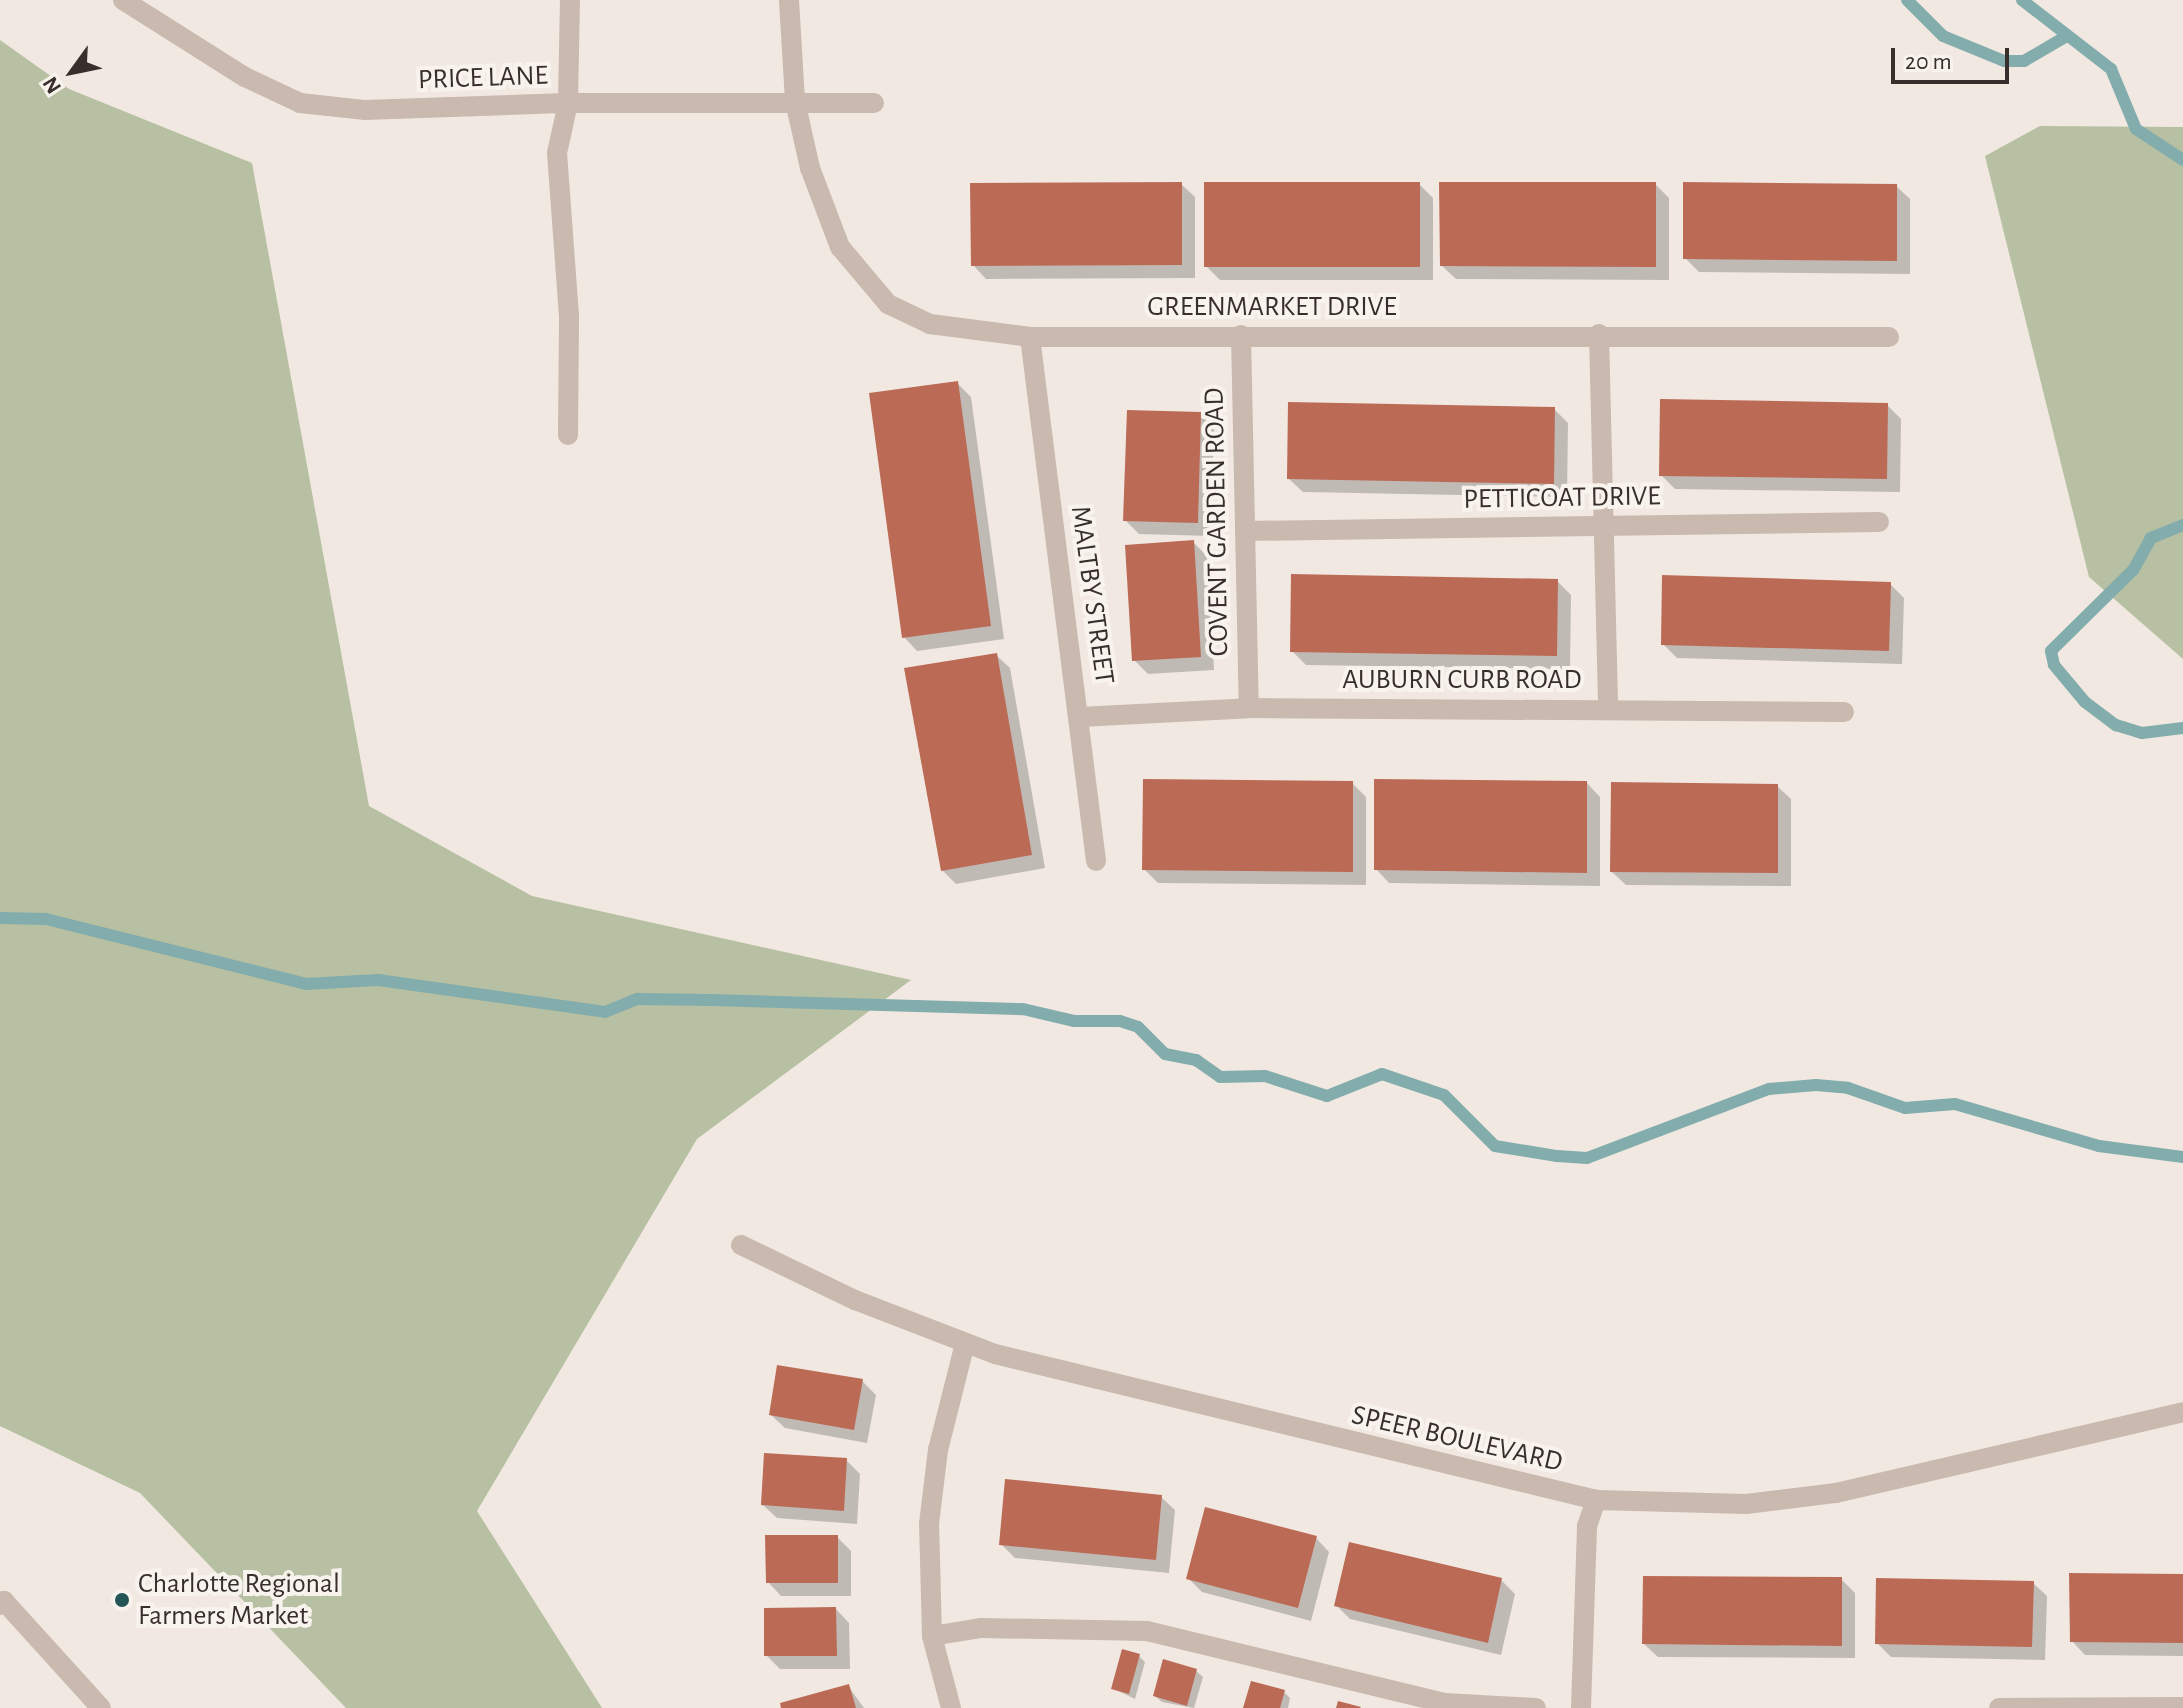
<!DOCTYPE html>
<html>
<head>
<meta charset="utf-8">
<style>
	body { margin:0 }
	#map { position:relative; width:2183px; height:1708px; overflow:hidden; background:#f1e9e1; font-family:"Alegreya Sans",sans-serif }
	div>[style] { position:absolute }
	[style*='--x'] { left:calc(var(--x)*1px); top:calc(var(--y)*1px); width:calc(var(--w)*1px); rotate:calc(var(--a)*1deg) }
	.green>* { inset:0; background:#b7c0a2 }
	.shadow>* { inset:0; background:#0003 }
	.stream>* { height:12px; margin:-6px; padding:0 6px; transform-origin:6px; border-radius:6px; background:#83acac }
	.building>* { inset:0; background:#bb6a56 }
	.service>* { height:20px; margin:-10px; padding:0 10px; transform-origin:10px; border-radius:10px; background:#c9b9ae }
	.minor>* { height:20px; margin:-10px; padding:0 10px; transform-origin:10px; border-radius:10px; background:#c9b9ae }
	.dots>* { width:22px; height:22px; translate:-50% -50%; box-sizing:border-box; border:4px solid #f9f3ee; border-radius:50% }
	span { translate:-50% -50%; white-space:nowrap; text-align:center; line-height:1.15; -webkit-text-stroke:8px #f9f3ee; paint-order:stroke }
	.street-label { font-size:28px; color:#382f2c }
	.poi-label { font-size:28px; color:#382f2c }
	.left { translate:0 -50%; text-align:left }
	.north { position:absolute; left:32px; top:32px; width:80px; height:80px; -webkit-text-stroke:6px #f9f3ee; paint-order:stroke; rotate:237deg; font-size:22px; font-weight:700; line-height:32px; text-align:center; color:#382f2c }
	.north::after { content:''; display:block; margin:auto; width:28px; height:36px; background:#382f2c; clip-path:polygon(50% 0,100% 100%,50% 72%,0 100%) }
	.scale { position:absolute; left:1891px; top:48px; width:118px; height:36px; box-sizing:border-box; border:4px solid #382f2c; border-top:0; padding-left:10px; font-size:24px; line-height:28px; white-space:nowrap; color:#382f2c; -webkit-text-stroke:6px #f9f3ee; paint-order:stroke }
</style>
</head>
<body>
<div id="map">
	<div class="green">
		<i style="clip-path:polygon(0 40px,69px 89px,252px 163px,369px 806px,532px 896px,911px 980px,697px 1139px,477px 1511px,602px 1708px,346px 1708px,140px 1493px,0 1426px)"></i>
		<i style="clip-path:polygon(2040px 126px,2183px 127px,2183px 659px,2089px 577px,1985px 156px)"></i>
	</div>
	<div class="shadow">
		<i style="clip-path:polygon(1181px 184px,1195px 197px,1195px 278px,986px 279px,973px 265px)"></i>
		<i style="clip-path:polygon(1419px 184px,1433px 198px,1433px 280px,1220px 280px,1206px 266px)"></i>
		<i style="clip-path:polygon(1655px 184px,1669px 198px,1669px 280px,1456px 279px,1442px 266px)"></i>
		<i style="clip-path:polygon(1896px 186px,1910px 199px,1910px 274px,1699px 272px,1685px 258px)"></i>
		<i style="clip-path:polygon(957px 383px,971px 397px,1004px 639px,917px 651px,904px 637px)"></i>
		<i style="clip-path:polygon(1887px 405px,1901px 419px,1900px 492px,1675px 489px,1661px 475px)"></i>
		<i style="clip-path:polygon(1554px 409px,1568px 423px,1567px 497px,1303px 492px,1289px 479px)"></i>
		<i style="clip-path:polygon(1200px 414px,1214px 427px,1211px 536px,1139px 534px,1125px 520px)"></i>
		<i style="clip-path:polygon(1193px 542px,1207px 556px,1214px 670px,1148px 674px,1134px 660px)"></i>
		<i style="clip-path:polygon(1557px 581px,1571px 595px,1570px 669px,1306px 665px,1292px 651px)"></i>
		<i style="clip-path:polygon(1890px 584px,1904px 598px,1902px 664px,1677px 658px,1663px 644px)"></i>
		<i style="clip-path:polygon(996px 655px,1010px 668px,1045px 868px,956px 884px,942px 870px)"></i>
		<i style="clip-path:polygon(1352px 783px,1366px 797px,1366px 885px,1158px 883px,1144px 869px)"></i>
		<i style="clip-path:polygon(1587px 783px,1600px 797px,1600px 886px,1389px 883px,1376px 869px)"></i>
		<i style="clip-path:polygon(1777px 786px,1791px 799px,1791px 886px,1626px 885px,1612px 872px)"></i>
		<i style="clip-path:polygon(862px 1381px,876px 1395px,867px 1443px,785px 1428px,771px 1415px)"></i>
		<i style="clip-path:polygon(846px 1460px,860px 1474px,857px 1524px,777px 1518px,763px 1505px)"></i>
		<i style="clip-path:polygon(1161px 1497px,1175px 1510px,1169px 1573px,1015px 1558px,1001px 1544px)"></i>
		<i style="clip-path:polygon(837px 1537px,851px 1551px,851px 1596px,781px 1596px,768px 1582px)"></i>
		<i style="clip-path:polygon(1316px 1538px,1329px 1552px,1311px 1621px,1202px 1592px,1188px 1578px)"></i>
		<i style="clip-path:polygon(2183px 1576px,2183px 1656px,2085px 1655px,2072px 1641px)"></i>
		<i style="clip-path:polygon(1841px 1579px,1855px 1593px,1855px 1658px,1658px 1657px,1644px 1644px)"></i>
		<i style="clip-path:polygon(1501px 1580px,1515px 1594px,1501px 1655px,1350px 1619px,1336px 1605px)"></i>
		<i style="clip-path:polygon(2033px 1583px,2047px 1596px,2045px 1660px,1891px 1657px,1877px 1643px)"></i>
		<i style="clip-path:polygon(836px 1609px,849px 1623px,850px 1669px,780px 1669px,766px 1655px)"></i>
		<i style="clip-path:polygon(1139px 1656px,1145px 1662px,1135px 1699px,1114px 1689px)"></i>
		<i style="clip-path:polygon(1196px 1671px,1203px 1677px,1194px 1708px,1162px 1702px,1155px 1696px)"></i>
		<i style="clip-path:polygon(848px 1686px,864px 1708px,783px 1708px)"></i>
		<i style="clip-path:polygon(1284px 1692px,1290px 1698px,1288px 1708px,1246px 1708px)"></i>
	</div>
	<div class="stream">
		<i style="--x:1907;--y:0;--w:51;--a:45"></i>
		<i style="--x:1943;--y:36;--w:66;--a:22.3"></i>
		<i style="--x:2004;--y:61;--w:20;--a:0"></i>
		<i style="--x:2024;--y:61;--w:48;--a:-30.3"></i>
		<i style="--x:2022;--y:0;--w:113;--a:37.8"></i>
		<i style="--x:2111;--y:69;--w:65;--a:67.4"></i>
		<i style="--x:2136;--y:129;--w:56;--a:33.4"></i>
		<i style="--x:2183;--y:525;--w:35;--a:158"></i>
		<i style="--x:2151;--y:538;--w:37;--a:119"></i>
		<i style="--x:2133;--y:570;--w:115;--a:135.4"></i>
		<i style="--x:2051;--y:651;--w:14;--a:78"></i>
		<i style="--x:2054;--y:665;--w:48;--a:50"></i>
		<i style="--x:2085;--y:702;--w:39;--a:37"></i>
		<i style="--x:2116;--y:725;--w:27;--a:17"></i>
		<i style="--x:2142;--y:733;--w:41;--a:-7"></i>
		<i style="--x:0;--y:918;--w:46;--a:1.2"></i>
		<i style="--x:46;--y:919;--w:268;--a:14"></i>
		<i style="--x:306;--y:984;--w:72;--a:-3.2"></i>
		<i style="--x:378;--y:980;--w:229;--a:8"></i>
		<i style="--x:605;--y:1012;--w:35;--a:-22"></i>
		<i style="--x:637;--y:999;--w:74;--a:0.8"></i>
		<i style="--x:711;--y:1000;--w:312;--a:1.7"></i>
		<i style="--x:1023;--y:1009;--w:52;--a:13.2"></i>
		<i style="--x:1074;--y:1021;--w:46;--a:0"></i>
		<i style="--x:1120;--y:1021;--w:19;--a:18"></i>
		<i style="--x:1138;--y:1027;--w:38;--a:45"></i>
		<i style="--x:1165;--y:1054;--w:32;--a:11"></i>
		<i style="--x:1196;--y:1060;--w:29;--a:35"></i>
		<i style="--x:1220;--y:1077;--w:45;--a:-1.3"></i>
		<i style="--x:1265;--y:1076;--w:65;--a:17.9"></i>
		<i style="--x:1327;--y:1096;--w:59;--a:-21.8"></i>
		<i style="--x:1382;--y:1074;--w:65;--a:18.7"></i>
		<i style="--x:1444;--y:1095;--w:72;--a:45"></i>
		<i style="--x:1495;--y:1146;--w:63;--a:9.2"></i>
		<i style="--x:1557;--y:1156;--w:30;--a:4"></i>
		<i style="--x:1587;--y:1158;--w:195;--a:-20.8"></i>
		<i style="--x:1769;--y:1089;--w:47;--a:-4.9"></i>
		<i style="--x:1816;--y:1085;--w:32;--a:5"></i>
		<i style="--x:1848;--y:1088;--w:60;--a:19.3"></i>
		<i style="--x:1905;--y:1108;--w:50;--a:-4.6"></i>
		<i style="--x:1955;--y:1104;--w:150;--a:16.3"></i>
		<i style="--x:2099;--y:1146;--w:85;--a:7.5"></i>
	</div>
	<div class="building">
		<i style="clip-path:polygon(1182px 182px,1182px 265px,971px 266px,970px 183px)"></i>
		<i style="clip-path:polygon(1204px 182px,1420px 182px,1420px 267px,1204px 267px)"></i>
		<i style="clip-path:polygon(1439px 182px,1656px 182px,1656px 267px,1440px 266px)"></i>
		<i style="clip-path:polygon(1683px 182px,1897px 184px,1897px 261px,1683px 259px)"></i>
		<i style="clip-path:polygon(958px 381px,991px 626px,902px 638px,869px 393px)"></i>
		<i style="clip-path:polygon(1660px 399px,1888px 403px,1887px 479px,1659px 476px)"></i>
		<i style="clip-path:polygon(1288px 402px,1555px 407px,1554px 484px,1287px 479px)"></i>
		<i style="clip-path:polygon(1127px 410px,1201px 412px,1198px 523px,1123px 521px)"></i>
		<i style="clip-path:polygon(1194px 540px,1201px 657px,1132px 661px,1125px 545px)"></i>
		<i style="clip-path:polygon(1291px 574px,1558px 579px,1557px 656px,1290px 652px)"></i>
		<i style="clip-path:polygon(1662px 575px,1891px 582px,1889px 651px,1661px 645px)"></i>
		<i style="clip-path:polygon(997px 653px,1032px 855px,941px 871px,904px 668px)"></i>
		<i style="clip-path:polygon(1143px 779px,1353px 781px,1353px 872px,1142px 870px)"></i>
		<i style="clip-path:polygon(1374px 779px,1587px 781px,1587px 873px,1374px 870px)"></i>
		<i style="clip-path:polygon(1611px 782px,1778px 784px,1778px 873px,1610px 872px)"></i>
		<i style="clip-path:polygon(777px 1365px,863px 1379px,854px 1430px,769px 1415px)"></i>
		<i style="clip-path:polygon(764px 1453px,847px 1458px,844px 1511px,761px 1505px)"></i>
		<i style="clip-path:polygon(1005px 1479px,1162px 1495px,1156px 1560px,999px 1545px)"></i>
		<i style="clip-path:polygon(1205px 1507px,1317px 1536px,1298px 1608px,1186px 1579px)"></i>
		<i style="clip-path:polygon(765px 1535px,838px 1535px,838px 1583px,766px 1583px)"></i>
		<i style="clip-path:polygon(1349px 1542px,1502px 1578px,1488px 1643px,1334px 1606px)"></i>
		<i style="clip-path:polygon(2069px 1573px,2183px 1574px,2183px 1643px,2070px 1642px)"></i>
		<i style="clip-path:polygon(1643px 1576px,1842px 1577px,1842px 1646px,1642px 1644px)"></i>
		<i style="clip-path:polygon(1876px 1578px,2034px 1581px,2032px 1647px,1875px 1644px)"></i>
		<i style="clip-path:polygon(836px 1607px,837px 1656px,764px 1656px,764px 1608px)"></i>
		<i style="clip-path:polygon(1122px 1649px,1140px 1654px,1129px 1694px,1111px 1689px)"></i>
		<i style="clip-path:polygon(1163px 1659px,1197px 1669px,1187px 1706px,1153px 1696px)"></i>
		<i style="clip-path:polygon(1251px 1681px,1285px 1690px,1280px 1708px,1243px 1708px)"></i>
		<i style="clip-path:polygon(849px 1684px,856px 1708px,781px 1708px,780px 1703px)"></i>
		<i style="clip-path:polygon(1338px 1701px,1361px 1707px,1360px 1708px,1336px 1708px)"></i>
	</div>
	<div class="service">
		<i style="--x:789;--y:0;--w:101;--a:86.6"></i>
		<i style="--x:568;--y:435;--w:119;--a:-89.5"></i>
		<i style="--x:569;--y:316;--w:163;--a:-94.2"></i>
		<i style="--x:557;--y:153;--w:51;--a:-77.6"></i>
		<i style="--x:0;--y:1605;--w:6;--a:-45"></i>
		<i style="--x:4;--y:1601;--w:144;--a:47.8"></i>
		<i style="--x:932;--y:1636;--w:50;--a:-9.3"></i>
		<i style="--x:981;--y:1628;--w:166;--a:1"></i>
		<i style="--x:1147;--y:1631;--w:306;--a:13.6"></i>
		<i style="--x:1444;--y:1703;--w:92;--a:3.1"></i>
		<i style="--x:1999;--y:1708;--w:184;--a:-0.3"></i>
	</div>
	<div class="minor">
		<i style="--x:123;--y:0;--w:144;--a:32.3"></i>
		<i style="--x:245;--y:77;--w:61;--a:25.3"></i>
		<i style="--x:300;--y:103;--w:64;--a:6.2"></i>
		<i style="--x:364;--y:110;--w:204;--a:-2"></i>
		<i style="--x:568;--y:103;--w:306;--a:0"></i>
		<i style="--x:795;--y:101;--w:69;--a:77.4"></i>
		<i style="--x:810;--y:168;--w:85;--a:69.2"></i>
		<i style="--x:840;--y:247;--w:75;--a:49.9"></i>
		<i style="--x:888;--y:304;--w:47;--a:25.5"></i>
		<i style="--x:930;--y:324;--w:101;--a:7.4"></i>
		<i style="--x:1030;--y:337;--w:859;--a:0"></i>
		<i style="--x:568;--y:103;--w:103;--a:-88.9"></i>
		<i style="--x:1599;--y:334;--w:375;--a:88.6"></i>
		<i style="--x:1241;--y:335;--w:373;--a:88.8"></i>
		<i style="--x:1030;--y:337;--w:528;--a:82.82"></i>
		<i style="--x:1245;--y:531;--w:634;--a:-0.81"></i>
		<i style="--x:1080;--y:717;--w:169;--a:-3"></i>
		<i style="--x:1249;--y:708;--w:595;--a:0.39"></i>
		<i style="--x:741;--y:1245;--w:127;--a:25.8"></i>
		<i style="--x:855;--y:1300;--w:150;--a:21.1"></i>
		<i style="--x:995;--y:1354;--w:618;--a:13.65"></i>
		<i style="--x:1596;--y:1500;--w:150;--a:1.5"></i>
		<i style="--x:1746;--y:1504;--w:91;--a:-7"></i>
		<i style="--x:1836;--y:1493;--w:356;--a:-13.1"></i>
		<i style="--x:951;--y:1708;--w:74;--a:-104.8"></i>
		<i style="--x:932;--y:1636;--w:112;--a:-91.5"></i>
		<i style="--x:929;--y:1524;--w:75;--a:-83.1"></i>
		<i style="--x:938;--y:1450;--w:110;--a:-75.8"></i>
		<i style="--x:1581;--y:1708;--w:182;--a:-88.1"></i>
		<i style="--x:1587;--y:1526;--w:28;--a:-71"></i>
	</div>
	<div class="dots">
		<i style="left:122px;top:1600px;background:#255556"></i>
	</div>
	<div class="street-label">
		<span style="left:483px;top:78px;rotate:-2deg">PRICE LANE</span>
		<span style="left:1272px;top:307px">GREENMARKET DRIVE</span>
		<span style="left:1562px;top:498px;rotate:-1deg">PETTICOAT DRIVE</span>
		<span style="left:1217px;top:522px;rotate:-91deg">COVENT GARDEN ROAD</span>
		<span style="left:1092px;top:595px;rotate:82deg">MALTBY STREET</span>
		<span style="left:1462px;top:680px">AUBURN CURB ROAD</span>
		<span style="left:1457px;top:1439px;rotate:13deg">SPEER BOULEVARD</span>
	</div>
	<div class="poi-label">
		<span class="left" style="left:138px;top:1600px">Charlotte Regional<br>Farmers Market</span>
	</div>
	<div class="north">N</div>
	<div class="scale">20 m</div>
</div>
</body>
</html>
